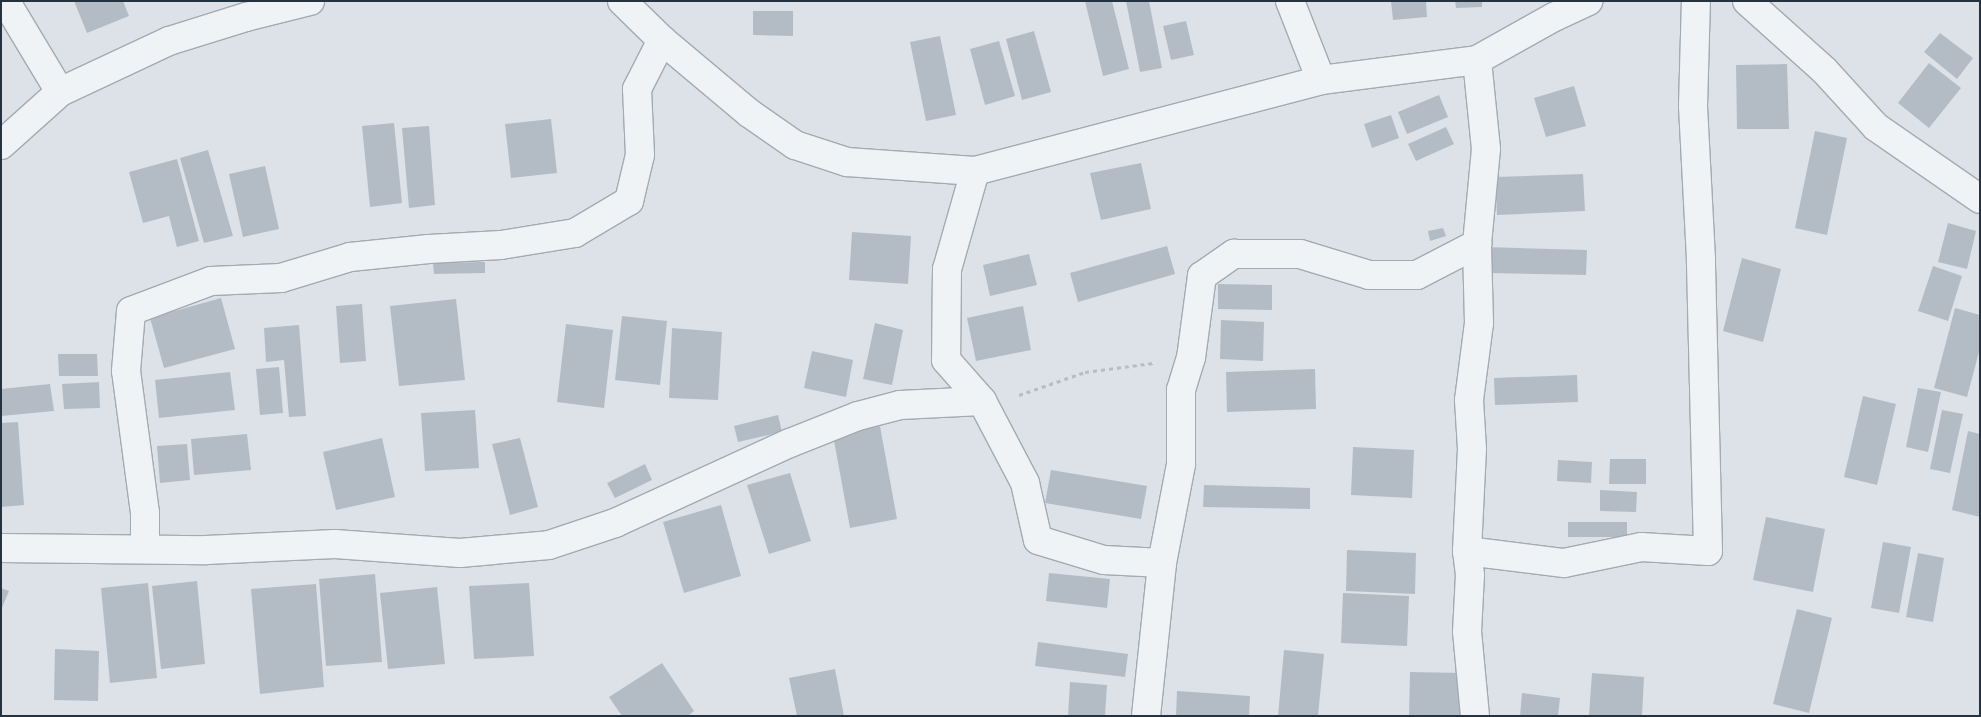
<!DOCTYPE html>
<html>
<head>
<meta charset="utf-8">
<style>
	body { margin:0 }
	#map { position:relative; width:1981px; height:717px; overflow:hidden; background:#dde2e8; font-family:Raleway,sans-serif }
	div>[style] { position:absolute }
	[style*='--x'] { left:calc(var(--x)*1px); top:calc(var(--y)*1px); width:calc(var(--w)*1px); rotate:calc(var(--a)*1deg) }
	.building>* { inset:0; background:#b3bcc5 }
	.path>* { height:3px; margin-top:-1.5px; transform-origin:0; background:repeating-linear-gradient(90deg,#b7bdc3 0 4px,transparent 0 8px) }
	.roads { filter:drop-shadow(1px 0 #a2aab2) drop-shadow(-1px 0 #a2aab2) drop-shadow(0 1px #a2aab2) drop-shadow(0 -1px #a2aab2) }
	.street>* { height:28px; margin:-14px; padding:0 14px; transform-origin:14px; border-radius:14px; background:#f0f3f6 }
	span { translate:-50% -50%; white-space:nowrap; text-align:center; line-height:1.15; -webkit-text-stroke:4px #ecf1f6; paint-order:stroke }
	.frame { position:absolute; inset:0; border:2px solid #253240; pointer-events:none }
</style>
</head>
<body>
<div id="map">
	<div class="building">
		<i style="clip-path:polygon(74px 1px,123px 1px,129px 16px,87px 33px)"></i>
		<i style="clip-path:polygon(1085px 1px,1112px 1px,1129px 69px,1103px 76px)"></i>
		<i style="clip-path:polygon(1126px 1px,1149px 1px,1162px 68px,1140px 72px)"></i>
		<i style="clip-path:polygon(1391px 1px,1426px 1px,1427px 17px,1393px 20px)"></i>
		<i style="clip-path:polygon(1455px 1px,1482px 1px,1482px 7px,1456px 8px)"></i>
		<i style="clip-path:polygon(753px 11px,793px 11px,793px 36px,753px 35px)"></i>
		<i style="clip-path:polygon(1186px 21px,1194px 55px,1171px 60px,1163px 26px)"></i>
		<i style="clip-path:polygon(1034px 31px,1051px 92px,1022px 100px,1006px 39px)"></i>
		<i style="clip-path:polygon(1940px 33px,1973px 58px,1957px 79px,1924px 52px)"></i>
		<i style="clip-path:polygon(940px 36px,956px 115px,926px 121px,910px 42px)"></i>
		<i style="clip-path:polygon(999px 41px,1015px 96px,985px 105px,970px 49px)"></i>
		<i style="clip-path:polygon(1929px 63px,1961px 88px,1929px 128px,1898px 103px)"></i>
		<i style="clip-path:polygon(1787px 64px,1789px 129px,1737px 129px,1736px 65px)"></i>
		<i style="clip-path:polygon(1574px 86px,1586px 126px,1546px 137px,1534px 98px)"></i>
		<i style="clip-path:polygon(1439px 95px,1448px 117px,1407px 134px,1398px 112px)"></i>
		<i style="clip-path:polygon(1391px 115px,1399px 138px,1372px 148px,1364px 124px)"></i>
		<i style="clip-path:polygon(551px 119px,557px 173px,511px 178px,505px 124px)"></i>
		<i style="clip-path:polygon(394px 123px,402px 203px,370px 207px,362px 126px)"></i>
		<i style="clip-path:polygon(429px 126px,435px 205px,409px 208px,402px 128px)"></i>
		<i style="clip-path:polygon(1446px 127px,1454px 144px,1416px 161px,1408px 144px)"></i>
		<i style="clip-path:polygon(1815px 131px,1847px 138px,1827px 235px,1795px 228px)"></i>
		<i style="clip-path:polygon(208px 150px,233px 236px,204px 243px,180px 158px)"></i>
		<i style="clip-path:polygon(177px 159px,199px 241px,177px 247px,169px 216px,143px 223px,129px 172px)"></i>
		<i style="clip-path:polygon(1141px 163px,1151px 209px,1101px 220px,1090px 173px)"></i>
		<i style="clip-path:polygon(265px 166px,279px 229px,243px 237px,229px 174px)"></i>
		<i style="clip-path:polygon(1583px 174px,1585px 211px,1497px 215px,1495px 177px)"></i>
		<i style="clip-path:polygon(1948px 223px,1976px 231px,1967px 269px,1938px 262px)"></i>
		<i style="clip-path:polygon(1443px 228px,1446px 236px,1430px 241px,1428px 231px)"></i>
		<i style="clip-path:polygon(852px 232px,911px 236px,908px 284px,849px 280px)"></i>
		<i style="clip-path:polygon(1167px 246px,1175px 274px,1078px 302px,1070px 273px)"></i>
		<i style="clip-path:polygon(1486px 247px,1587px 250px,1586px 275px,1486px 273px)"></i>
		<i style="clip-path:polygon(1029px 254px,1037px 285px,990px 296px,983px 265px)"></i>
		<i style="clip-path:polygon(1742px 258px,1781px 269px,1763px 342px,1723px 331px)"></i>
		<i style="clip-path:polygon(485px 262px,485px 273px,434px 274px,433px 263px)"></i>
		<i style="clip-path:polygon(1933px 266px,1962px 276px,1948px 321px,1918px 311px)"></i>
		<i style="clip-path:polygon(1218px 284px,1272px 285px,1272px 310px,1218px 309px)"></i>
		<i style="clip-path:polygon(221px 298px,235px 349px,164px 368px,150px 318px)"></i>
		<i style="clip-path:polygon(456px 299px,465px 380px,399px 386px,390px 306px)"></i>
		<i style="clip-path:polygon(362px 304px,366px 361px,340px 363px,336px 306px)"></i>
		<i style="clip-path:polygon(1023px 306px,1031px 350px,976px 361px,967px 318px)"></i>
		<i style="clip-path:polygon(1955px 308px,1980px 315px,1980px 348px,1967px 397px,1934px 388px)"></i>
		<i style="clip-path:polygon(622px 316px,667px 321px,660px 385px,615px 380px)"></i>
		<i style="clip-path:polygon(1221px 320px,1264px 322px,1263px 361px,1220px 359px)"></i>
		<i style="clip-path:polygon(875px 323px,903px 330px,892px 385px,863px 379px)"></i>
		<i style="clip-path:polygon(566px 324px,613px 330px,604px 408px,557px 402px)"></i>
		<i style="clip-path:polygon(299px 325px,306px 416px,289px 417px,284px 360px,266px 362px,264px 328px)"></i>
		<i style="clip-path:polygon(672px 328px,722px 332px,718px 400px,669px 398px)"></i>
		<i style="clip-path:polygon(812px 351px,853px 360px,846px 397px,804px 388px)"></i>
		<i style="clip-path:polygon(58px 354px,97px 354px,98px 376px,59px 376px)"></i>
		<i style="clip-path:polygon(279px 367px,283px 413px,260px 415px,256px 369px)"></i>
		<i style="clip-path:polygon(1315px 369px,1316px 409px,1227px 412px,1226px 372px)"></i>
		<i style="clip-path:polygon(230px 372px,235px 410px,159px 418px,155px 380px)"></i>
		<i style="clip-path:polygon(1577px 375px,1578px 402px,1495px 405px,1494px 378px)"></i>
		<i style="clip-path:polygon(99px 382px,100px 408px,64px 409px,62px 384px)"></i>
		<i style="clip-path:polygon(50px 384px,54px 411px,1px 416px,1px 389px)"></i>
		<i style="clip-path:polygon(1918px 388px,1941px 392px,1928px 452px,1906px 447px)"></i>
		<i style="clip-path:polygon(1863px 396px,1896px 404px,1877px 485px,1844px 477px)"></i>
		<i style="clip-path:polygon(475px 410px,479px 468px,425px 471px,421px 413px)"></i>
		<i style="clip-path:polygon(1942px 410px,1963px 414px,1950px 473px,1930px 469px)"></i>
		<i style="clip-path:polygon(778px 415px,782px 432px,738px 442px,734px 426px)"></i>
		<i style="clip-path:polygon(18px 422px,24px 505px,1px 507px,1px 423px)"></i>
		<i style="clip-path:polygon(880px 426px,897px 519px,850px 528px,833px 435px)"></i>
		<i style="clip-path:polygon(1968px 431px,1980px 434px,1980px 517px,1952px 510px)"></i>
		<i style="clip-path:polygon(247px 434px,251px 470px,194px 475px,191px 439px)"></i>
		<i style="clip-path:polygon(382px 438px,395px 497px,336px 510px,323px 452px)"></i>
		<i style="clip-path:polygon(520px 438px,538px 507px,510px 515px,492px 444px)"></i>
		<i style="clip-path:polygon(187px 444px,190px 480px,160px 483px,157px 446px)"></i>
		<i style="clip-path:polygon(1353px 447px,1414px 450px,1412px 498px,1351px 495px)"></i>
		<i style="clip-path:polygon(1610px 459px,1646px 459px,1646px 484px,1609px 484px)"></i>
		<i style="clip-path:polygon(1558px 460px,1592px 462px,1591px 483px,1557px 481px)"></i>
		<i style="clip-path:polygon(645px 464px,652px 480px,615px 498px,607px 483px)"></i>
		<i style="clip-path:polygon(1051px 470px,1147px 486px,1141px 519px,1045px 503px)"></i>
		<i style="clip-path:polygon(790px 473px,811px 541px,769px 554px,747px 485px)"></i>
		<i style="clip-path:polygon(1204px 485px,1310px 488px,1310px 509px,1203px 507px)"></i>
		<i style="clip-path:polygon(1600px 490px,1637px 492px,1636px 512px,1600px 511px)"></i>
		<i style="clip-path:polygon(721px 505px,741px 576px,684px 593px,663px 522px)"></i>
		<i style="clip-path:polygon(1766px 517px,1825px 529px,1813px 592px,1753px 580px)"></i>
		<i style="clip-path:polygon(1568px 522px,1627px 522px,1627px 537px,1568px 537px)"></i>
		<i style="clip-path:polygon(1883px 542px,1911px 547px,1899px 613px,1871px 608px)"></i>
		<i style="clip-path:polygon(1347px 550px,1416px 553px,1415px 594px,1346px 591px)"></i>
		<i style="clip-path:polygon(1918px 553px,1944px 558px,1933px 622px,1906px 617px)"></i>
		<i style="clip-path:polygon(1049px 573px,1110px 579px,1107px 608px,1046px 601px)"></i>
		<i style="clip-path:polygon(375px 574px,382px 662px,326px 666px,319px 579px)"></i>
		<i style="clip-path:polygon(197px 581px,205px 664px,161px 669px,152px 586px)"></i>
		<i style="clip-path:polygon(148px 583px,157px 678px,110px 683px,101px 588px)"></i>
		<i style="clip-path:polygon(529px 583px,534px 656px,474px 659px,469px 586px)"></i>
		<i style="clip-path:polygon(316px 584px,324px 687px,260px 694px,251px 589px)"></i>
		<i style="clip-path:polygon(437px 587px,445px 664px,388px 669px,380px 593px)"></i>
		<i style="clip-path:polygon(1px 588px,9px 591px,1px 610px)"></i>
		<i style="clip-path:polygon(1343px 593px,1409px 596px,1407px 646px,1341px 643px)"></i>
		<i style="clip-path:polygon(1797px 609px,1832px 618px,1809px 713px,1773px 704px)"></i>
		<i style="clip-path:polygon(1038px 642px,1128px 654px,1125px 677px,1035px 666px)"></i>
		<i style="clip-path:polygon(55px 649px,99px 651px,98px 701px,54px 700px)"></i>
		<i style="clip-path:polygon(1284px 650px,1324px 654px,1318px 716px,1278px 716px)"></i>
		<i style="clip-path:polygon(662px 663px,694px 711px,688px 716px,622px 716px,609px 697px)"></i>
		<i style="clip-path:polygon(835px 669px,844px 716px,797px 716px,789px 678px)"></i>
		<i style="clip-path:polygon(1410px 672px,1463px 673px,1462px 716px,1409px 716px)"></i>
		<i style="clip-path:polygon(1592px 673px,1644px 677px,1642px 716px,1589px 716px)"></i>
		<i style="clip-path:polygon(1070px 682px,1107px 685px,1105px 716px,1068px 716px)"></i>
		<i style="clip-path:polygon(1177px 691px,1250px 696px,1249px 716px,1176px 716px)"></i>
		<i style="clip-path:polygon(1522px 693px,1560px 698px,1558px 716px,1520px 716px)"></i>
	</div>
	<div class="path">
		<i style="--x:1019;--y:395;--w:70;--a:-19.2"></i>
		<i style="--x:1085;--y:372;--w:69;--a:-7.5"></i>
	</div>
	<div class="roads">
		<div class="street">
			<i style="--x:8;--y:1;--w:6;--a:81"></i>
			<i style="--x:9;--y:7;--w:99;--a:59"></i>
			<i style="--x:622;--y:1;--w:56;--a:44.3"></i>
			<i style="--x:662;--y:40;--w:114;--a:40"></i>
			<i style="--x:749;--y:113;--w:56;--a:34.8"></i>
			<i style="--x:795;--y:145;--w:55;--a:18.1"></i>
			<i style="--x:847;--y:162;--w:128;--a:4"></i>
			<i style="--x:975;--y:171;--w:358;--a:-14.7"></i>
			<i style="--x:1321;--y:80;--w:157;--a:-7.3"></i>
			<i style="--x:1477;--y:60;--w:88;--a:-29.2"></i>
			<i style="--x:1554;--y:17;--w:38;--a:-25"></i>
			<i style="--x:1290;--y:1;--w:85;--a:68.6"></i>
			<i style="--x:1747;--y:1;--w:103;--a:41.9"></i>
			<i style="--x:1824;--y:70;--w:77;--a:47.6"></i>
			<i style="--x:1876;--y:127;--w:126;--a:34.7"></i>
			<i style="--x:1;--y:145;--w:79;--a:-41.9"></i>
			<i style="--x:60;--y:92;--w:120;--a:-25.1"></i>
			<i style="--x:169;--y:41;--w:81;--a:-17.3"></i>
			<i style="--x:246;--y:17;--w:66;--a:-14"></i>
			<i style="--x:975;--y:171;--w:102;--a:105.9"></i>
			<i style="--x:947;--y:269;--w:91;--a:90.6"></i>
			<i style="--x:946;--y:360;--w:55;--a:48.7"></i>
			<i style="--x:982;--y:401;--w:93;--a:62.3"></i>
			<i style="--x:1025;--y:483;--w:58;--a:77.2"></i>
			<i style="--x:1038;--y:540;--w:69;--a:16.9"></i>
			<i style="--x:1104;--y:560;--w:58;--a:3"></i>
			<i style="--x:1;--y:548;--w:205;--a:0.6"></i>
			<i style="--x:206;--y:550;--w:129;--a:-2.7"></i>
			<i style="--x:335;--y:544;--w:125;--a:4.1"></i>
			<i style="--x:460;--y:553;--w:89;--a:-5.1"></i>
			<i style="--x:549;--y:545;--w:70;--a:-18.4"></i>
			<i style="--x:615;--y:523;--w:192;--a:-24.6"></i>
			<i style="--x:790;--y:443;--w:73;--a:-21.7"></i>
			<i style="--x:858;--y:416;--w:43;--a:-14.7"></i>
			<i style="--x:900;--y:405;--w:82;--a:-2.8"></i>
			<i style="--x:145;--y:549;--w:36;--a:-90"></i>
			<i style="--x:145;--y:513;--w:143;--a:-97.6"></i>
			<i style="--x:126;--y:371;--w:60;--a:-85.2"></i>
			<i style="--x:131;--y:311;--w:85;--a:-20.6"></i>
			<i style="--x:211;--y:281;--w:70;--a:-2.5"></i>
			<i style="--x:281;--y:278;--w:72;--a:-16.9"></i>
			<i style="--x:350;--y:257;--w:79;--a:-5.8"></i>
			<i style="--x:429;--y:249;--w:72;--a:-3.2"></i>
			<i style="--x:501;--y:245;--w:75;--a:-9.2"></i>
			<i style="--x:575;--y:233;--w:63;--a:-30.7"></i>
			<i style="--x:629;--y:201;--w:47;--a:-76.6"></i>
			<i style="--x:640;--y:155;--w:66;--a:-92.6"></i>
			<i style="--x:637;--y:89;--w:55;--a:-63"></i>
			<i style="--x:1467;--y:551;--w:98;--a:7.1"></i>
			<i style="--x:1564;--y:563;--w:79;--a:-11.7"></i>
			<i style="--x:1641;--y:547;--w:67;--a:3.4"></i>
			<i style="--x:1708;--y:551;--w:292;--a:-91.4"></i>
			<i style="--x:1701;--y:259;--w:153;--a:-93"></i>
			<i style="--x:1693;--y:106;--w:105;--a:-88.4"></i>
			<i style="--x:1146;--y:716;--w:154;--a:-84"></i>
			<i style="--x:1162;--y:563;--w:101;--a:-79.1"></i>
			<i style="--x:1181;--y:464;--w:74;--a:-90"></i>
			<i style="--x:1181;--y:390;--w:34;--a:-73"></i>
			<i style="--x:1191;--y:358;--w:83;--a:-82.4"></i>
			<i style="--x:1202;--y:276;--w:39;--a:-35"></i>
			<i style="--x:1234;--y:254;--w:66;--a:0"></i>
			<i style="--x:1300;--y:254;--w:72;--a:16.9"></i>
			<i style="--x:1369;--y:275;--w:48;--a:0"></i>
			<i style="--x:1417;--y:275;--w:68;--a:-27.3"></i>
			<i style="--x:1475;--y:716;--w:84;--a:-95.4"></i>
			<i style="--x:1467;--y:632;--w:57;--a:-87"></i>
			<i style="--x:1470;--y:575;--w:24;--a:-97"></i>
			<i style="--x:1467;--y:551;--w:102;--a:-87.2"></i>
			<i style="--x:1472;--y:449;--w:49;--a:-93.5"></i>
			<i style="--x:1469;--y:400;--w:78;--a:-82.6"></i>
			<i style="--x:1479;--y:323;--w:79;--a:-91.5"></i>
			<i style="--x:1477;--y:244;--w:95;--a:-84.6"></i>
			<i style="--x:1486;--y:149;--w:89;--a:-95.8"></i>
		</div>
	</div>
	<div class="frame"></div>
</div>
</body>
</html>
